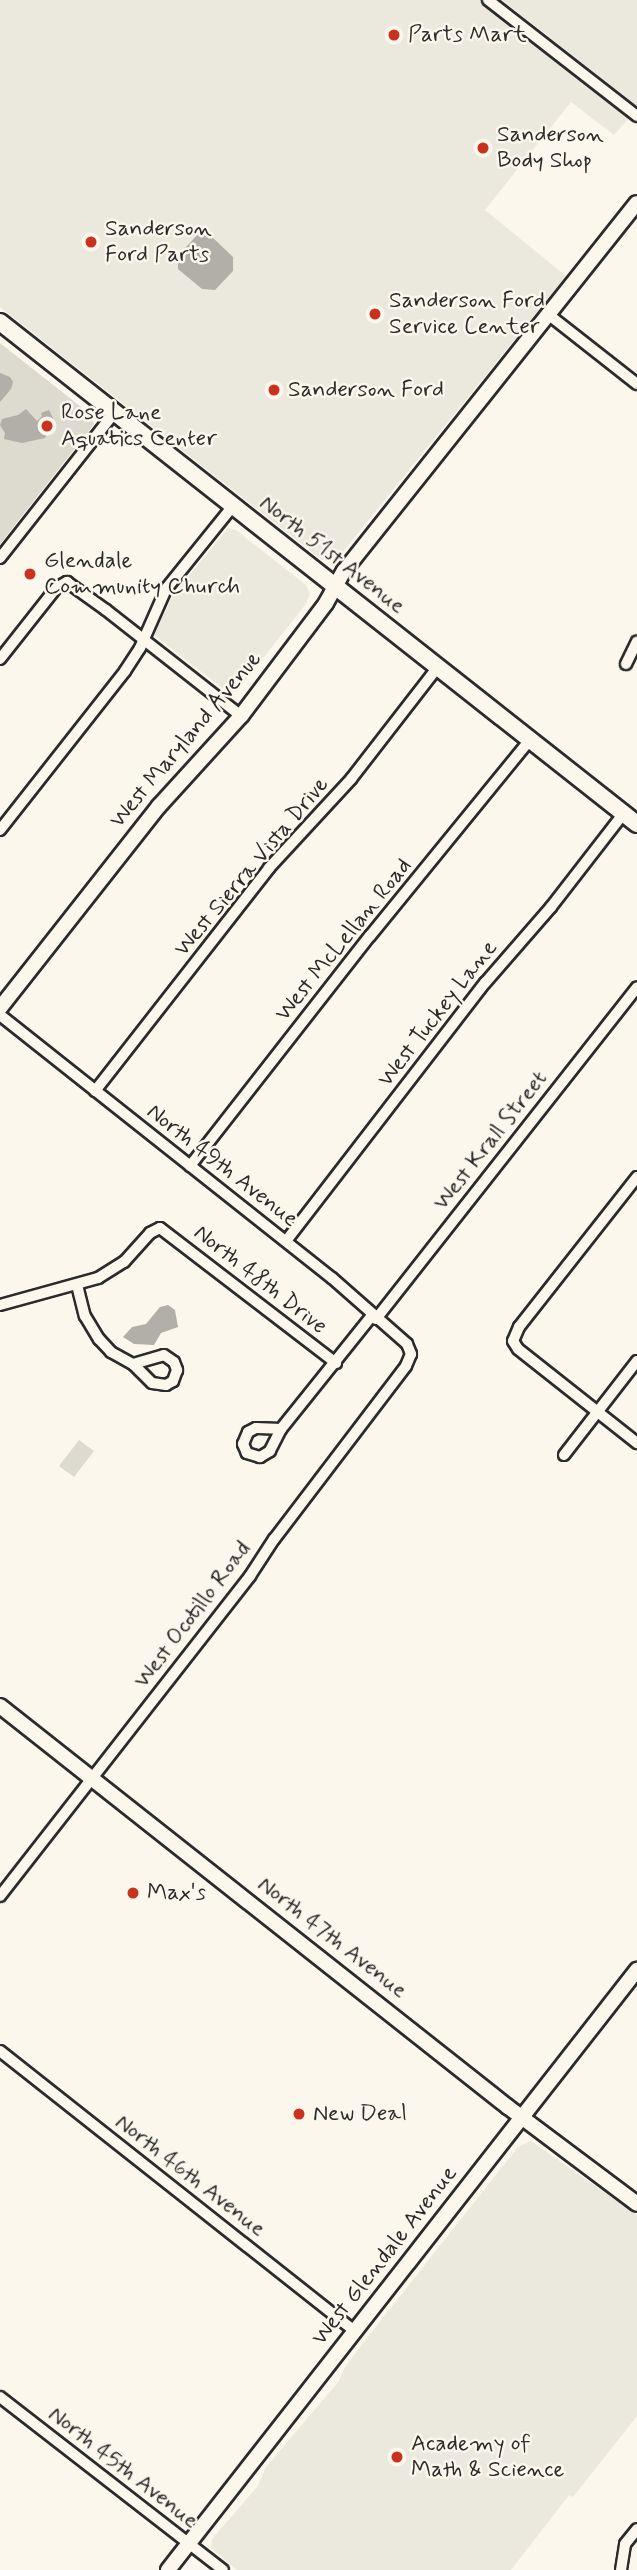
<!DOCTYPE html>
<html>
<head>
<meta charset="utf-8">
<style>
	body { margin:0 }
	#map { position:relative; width:637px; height:2570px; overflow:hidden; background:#fbf7ec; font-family:Mynerve,sans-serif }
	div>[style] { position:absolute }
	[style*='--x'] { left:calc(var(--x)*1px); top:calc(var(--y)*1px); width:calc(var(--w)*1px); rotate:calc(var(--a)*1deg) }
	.built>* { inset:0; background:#ebe8de }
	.green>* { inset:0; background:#dddad0 }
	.water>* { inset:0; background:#b1afa7 }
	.roads { filter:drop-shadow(2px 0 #2b2b2b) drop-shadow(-2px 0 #2b2b2b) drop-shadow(0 2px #2b2b2b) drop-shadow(0 -2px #2b2b2b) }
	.street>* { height:10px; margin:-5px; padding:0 5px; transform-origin:5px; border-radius:5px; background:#fbf7ec }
	.secondary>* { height:14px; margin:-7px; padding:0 7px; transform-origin:7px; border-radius:7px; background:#fbf7ec }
	.primary>* { height:16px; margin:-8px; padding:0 8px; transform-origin:8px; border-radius:8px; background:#fbf7ec }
	.dots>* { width:19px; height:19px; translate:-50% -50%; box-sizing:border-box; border:4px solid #fbf7ec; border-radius:50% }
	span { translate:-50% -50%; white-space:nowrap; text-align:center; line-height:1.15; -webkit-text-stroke:5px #fbf7ec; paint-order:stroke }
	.poi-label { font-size:23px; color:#2b2b2b }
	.left { translate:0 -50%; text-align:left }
	.street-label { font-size:23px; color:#2b2b2b }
</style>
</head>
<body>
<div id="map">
	<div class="built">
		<i style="clip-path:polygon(0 0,482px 0,630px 117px,614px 135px,571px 102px,485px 210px,566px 276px,337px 559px,322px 560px,0 307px)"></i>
		<i style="clip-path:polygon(503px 0,637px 0,637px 106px,502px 0)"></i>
		<i style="clip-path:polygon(228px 528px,236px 530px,306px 585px,310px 594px,305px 605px,237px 691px,230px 694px,155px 636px,155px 633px,173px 595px)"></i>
		<i style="clip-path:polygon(531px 2141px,637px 2215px,637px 2416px,573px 2497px,569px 2495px,511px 2570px,237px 2570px,211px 2548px,212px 2539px,257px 2487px,266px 2467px,339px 2381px,345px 2367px,367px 2338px,518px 2147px)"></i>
	</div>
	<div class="green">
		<i style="clip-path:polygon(0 343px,90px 414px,94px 424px,0 544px)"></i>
		<i style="clip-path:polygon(79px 1440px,94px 1451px,74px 1477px,59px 1466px)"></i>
	</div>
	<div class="water">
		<i style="clip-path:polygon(198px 234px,211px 236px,233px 257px,233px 271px,215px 290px,202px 289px,178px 269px,178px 256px)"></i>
		<i style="clip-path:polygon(0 373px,10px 377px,13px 382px,11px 389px,0 402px)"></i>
		<i style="clip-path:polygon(26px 409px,37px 421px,42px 416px,41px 413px,49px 410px,56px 424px,49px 427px,45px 438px,22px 443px,4px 439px,5px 433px,0 425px,2px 419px,18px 415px)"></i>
		<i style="clip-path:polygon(168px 1305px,175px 1310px,178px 1327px,161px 1333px,154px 1345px,134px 1344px,123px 1337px,132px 1327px,146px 1324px,160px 1307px)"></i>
	</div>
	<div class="roads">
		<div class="street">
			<i style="--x:488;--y:0;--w:189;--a:37.9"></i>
			<i style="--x:549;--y:315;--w:112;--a:38.1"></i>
			<i style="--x:0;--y:558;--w:184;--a:-51.8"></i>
			<i style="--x:0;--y:659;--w:90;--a:-51.7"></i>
			<i style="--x:56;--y:588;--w:13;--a:-29"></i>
			<i style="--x:67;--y:582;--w:48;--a:35.7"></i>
			<i style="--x:106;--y:610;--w:172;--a:38.1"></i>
			<i style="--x:626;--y:664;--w:25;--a:-64"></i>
			<i style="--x:0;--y:830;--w:202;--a:-51.8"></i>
			<i style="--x:125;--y:671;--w:27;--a:-57"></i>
			<i style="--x:140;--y:648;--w:64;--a:-66.2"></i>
			<i style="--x:166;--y:589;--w:107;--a:-51.1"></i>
			<i style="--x:0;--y:1015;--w:424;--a:38.4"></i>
			<i style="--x:332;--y:1278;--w:100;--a:41.3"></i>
			<i style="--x:407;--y:1344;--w:11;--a:68"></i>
			<i style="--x:411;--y:1354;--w:13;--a:113"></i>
			<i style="--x:406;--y:1366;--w:218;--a:127.3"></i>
			<i style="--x:274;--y:1539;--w:44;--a:123"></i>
			<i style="--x:250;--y:1576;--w:406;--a:128"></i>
			<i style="--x:95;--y:1091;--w:283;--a:-52"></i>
			<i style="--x:269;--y:868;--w:121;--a:-47.3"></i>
			<i style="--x:351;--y:779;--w:142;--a:-52.2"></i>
			<i style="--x:190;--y:1166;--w:292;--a:-52"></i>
			<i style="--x:370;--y:936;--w:253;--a:-50.8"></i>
			<i style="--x:637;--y:1177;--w:191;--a:128.2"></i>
			<i style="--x:519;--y:1327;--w:15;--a:113"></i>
			<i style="--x:513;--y:1341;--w:9;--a:58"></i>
			<i style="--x:518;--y:1349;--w:152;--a:38.3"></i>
			<i style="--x:286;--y:1241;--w:326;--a:-52.4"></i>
			<i style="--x:485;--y:983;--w:101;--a:-49"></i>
			<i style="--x:551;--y:907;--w:119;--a:-52.2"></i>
			<i style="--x:77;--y:1285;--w:32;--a:76"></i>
			<i style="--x:85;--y:1316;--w:27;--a:59"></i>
			<i style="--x:99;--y:1339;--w:18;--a:47"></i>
			<i style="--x:111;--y:1352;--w:25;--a:29"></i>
			<i style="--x:0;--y:1305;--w:102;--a:-15.4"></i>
			<i style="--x:98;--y:1278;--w:31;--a:-32"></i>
			<i style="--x:124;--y:1262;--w:39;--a:-48"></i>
			<i style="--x:150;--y:1233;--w:11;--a:-27"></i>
			<i style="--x:160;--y:1228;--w:222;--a:37.5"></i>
			<i style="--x:376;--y:1319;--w:422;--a:-51.8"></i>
			<i style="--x:164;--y:1355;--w:12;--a:35"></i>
			<i style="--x:174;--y:1362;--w:9;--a:69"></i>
			<i style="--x:177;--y:1370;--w:12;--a:110"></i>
			<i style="--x:173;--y:1381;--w:8;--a:150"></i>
			<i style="--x:166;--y:1385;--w:14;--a:-172"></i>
			<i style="--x:152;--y:1383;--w:27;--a:-135"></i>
			<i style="--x:133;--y:1364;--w:32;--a:-16"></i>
			<i style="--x:256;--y:1428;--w:25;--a:2"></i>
			<i style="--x:281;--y:1429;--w:25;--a:117"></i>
			<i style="--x:270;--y:1451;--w:12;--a:149"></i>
			<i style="--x:260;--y:1457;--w:14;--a:-163"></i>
			<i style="--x:247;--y:1453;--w:10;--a:-114"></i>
			<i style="--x:243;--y:1444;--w:13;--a:-67"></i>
			<i style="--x:248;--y:1432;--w:9;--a:-27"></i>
			<i style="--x:281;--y:1429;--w:147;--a:-51.3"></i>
			<i style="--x:564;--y:1455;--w:119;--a:-52.2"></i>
			<i style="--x:0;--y:2051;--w:452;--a:38.3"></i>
			<i style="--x:0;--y:2397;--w:282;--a:37.8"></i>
			<i style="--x:621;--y:2570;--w:26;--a:-81"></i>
			<i style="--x:625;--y:2544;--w:19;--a:-51"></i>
		</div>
		<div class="secondary">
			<i style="--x:0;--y:1008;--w:257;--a:-51.8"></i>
			<i style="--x:159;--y:806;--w:122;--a:-47.7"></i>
			<i style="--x:241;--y:716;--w:141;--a:-53"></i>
			<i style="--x:326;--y:603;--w:37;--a:-61"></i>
			<i style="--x:344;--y:571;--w:470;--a:-51.5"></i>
			<i style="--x:0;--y:1706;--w:647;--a:38.29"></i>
			<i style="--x:508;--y:2107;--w:161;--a:36.9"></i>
			<i style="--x:168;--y:2570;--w:762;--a:-51.99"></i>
		</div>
		<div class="primary">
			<i style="--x:0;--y:322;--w:811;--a:38.24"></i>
		</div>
	</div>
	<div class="dots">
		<i style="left:394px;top:35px;background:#c8321e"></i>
		<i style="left:483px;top:148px;background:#c8321e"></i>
		<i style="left:91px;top:242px;background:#c8321e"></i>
		<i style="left:375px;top:314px;background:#c8321e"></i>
		<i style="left:274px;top:390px;background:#c8321e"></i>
		<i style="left:47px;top:426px;background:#c8321e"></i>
		<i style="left:30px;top:574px;background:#c8321e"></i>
		<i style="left:133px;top:1893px;background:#c8321e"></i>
		<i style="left:299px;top:2114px;background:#c8321e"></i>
		<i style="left:397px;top:2457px;background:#c8321e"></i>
	</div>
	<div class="poi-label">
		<span class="left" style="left:408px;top:35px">Parts Mart</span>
		<span class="left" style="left:497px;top:148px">Sanderson<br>Body Shop</span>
		<span class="left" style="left:105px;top:242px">Sanderson<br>Ford Parts</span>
		<span class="left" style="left:389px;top:314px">Sanderson Ford<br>Service Center</span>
		<span class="left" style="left:288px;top:390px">Sanderson Ford</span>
		<span class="left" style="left:61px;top:426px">Rose Lane<br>Aquatics Center</span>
		<span class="left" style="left:44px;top:574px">Glendale<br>Community Church</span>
		<span class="left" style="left:147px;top:1893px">Max's</span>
		<span class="left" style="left:313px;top:2114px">New Deal</span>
		<span class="left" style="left:411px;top:2457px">Academy of<br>Math &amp; Science</span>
	</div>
	<div class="street-label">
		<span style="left:332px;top:555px;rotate:38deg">North 51st Avenue</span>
		<span style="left:186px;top:740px;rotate:-50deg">West Maryland Avenue</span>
		<span style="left:252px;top:867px;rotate:-50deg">West Sierra Vista Drive</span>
		<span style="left:344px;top:940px;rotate:-51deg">West McLellan Road</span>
		<span style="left:438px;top:1014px;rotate:-52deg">West Tuckey Lane</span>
		<span style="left:491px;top:1141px;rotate:-52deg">West Krall Street</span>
		<span style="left:222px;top:1166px;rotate:38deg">North 49th Avenue</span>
		<span style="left:260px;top:1280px;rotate:38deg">North 48th Drive</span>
		<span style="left:193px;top:1615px;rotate:-53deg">West Ocotillo Road</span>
		<span style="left:332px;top:1938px;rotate:38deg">North 47th Avenue</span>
		<span style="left:190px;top:2176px;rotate:38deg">North 46th Avenue</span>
		<span style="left:385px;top:2256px;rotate:-52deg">West Glendale Avenue</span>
		<span style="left:123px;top:2468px;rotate:38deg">North 45th Avenue</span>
	</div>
</div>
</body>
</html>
